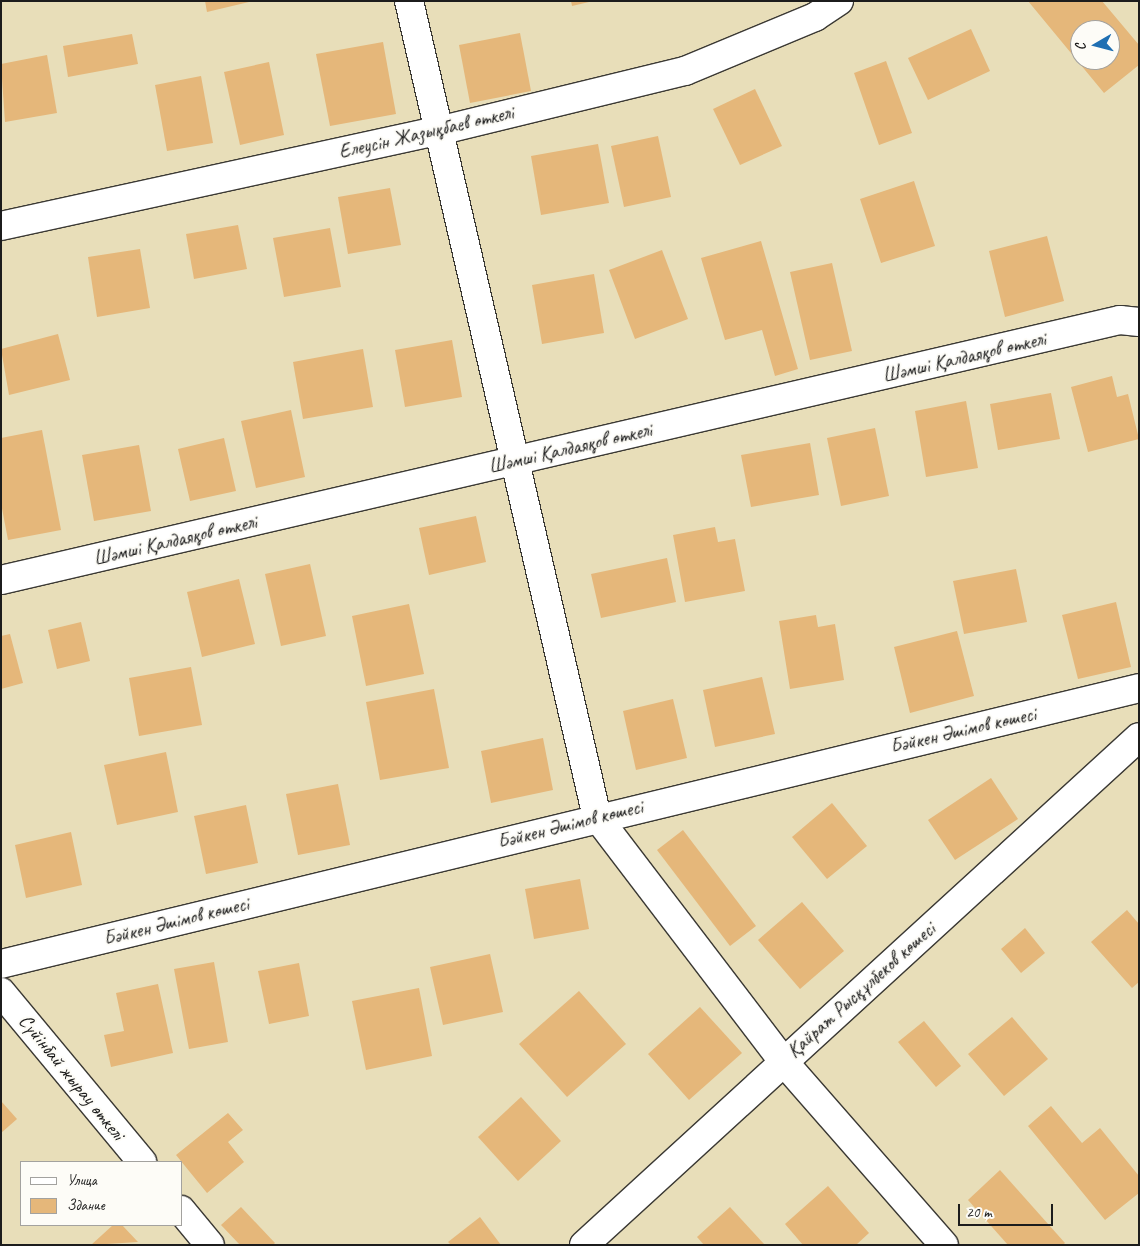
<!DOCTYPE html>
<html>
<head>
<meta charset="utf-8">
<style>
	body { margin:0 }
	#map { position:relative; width:1140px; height:1246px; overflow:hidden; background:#e8deb9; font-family:Caveat,sans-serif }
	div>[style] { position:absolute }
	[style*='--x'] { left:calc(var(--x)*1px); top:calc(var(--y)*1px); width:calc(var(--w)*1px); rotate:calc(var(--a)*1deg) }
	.building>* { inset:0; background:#e5b77a }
	.roads { filter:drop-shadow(1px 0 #3b3934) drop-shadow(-1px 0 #3b3934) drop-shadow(0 1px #3b3934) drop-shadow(0 -1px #3b3934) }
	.street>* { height:28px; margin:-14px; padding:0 14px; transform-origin:14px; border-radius:14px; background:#fff }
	span { translate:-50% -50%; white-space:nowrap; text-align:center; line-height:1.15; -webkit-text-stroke:4px #fdfcf7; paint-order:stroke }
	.street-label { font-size:20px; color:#1c1c1c }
	.frame { position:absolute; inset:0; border:2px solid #1c1c1c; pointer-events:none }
	.legend { position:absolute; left:20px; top:1161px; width:162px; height:65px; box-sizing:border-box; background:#fdfcf7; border:1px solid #a3a29f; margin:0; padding:6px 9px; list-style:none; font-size:15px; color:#1c1c1c }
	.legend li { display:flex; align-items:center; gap:10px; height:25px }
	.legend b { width:25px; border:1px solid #a3a29f }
	.north { position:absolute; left:1070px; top:20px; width:50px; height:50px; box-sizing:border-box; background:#fdfcf7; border:1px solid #a3a29f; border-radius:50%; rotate:262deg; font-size:14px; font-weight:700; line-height:20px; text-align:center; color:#1c1c1c }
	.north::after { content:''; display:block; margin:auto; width:18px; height:22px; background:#1f6fb2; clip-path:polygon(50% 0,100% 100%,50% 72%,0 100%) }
	.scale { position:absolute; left:958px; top:1204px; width:95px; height:22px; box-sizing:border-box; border:2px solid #1c1c1c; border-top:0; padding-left:6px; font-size:15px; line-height:18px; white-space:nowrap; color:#1c1c1c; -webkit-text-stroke:4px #fdfcf7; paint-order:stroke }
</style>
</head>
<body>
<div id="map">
	<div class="building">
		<i style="clip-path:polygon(205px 1px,249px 1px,249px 2px,207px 12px)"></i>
		<i style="clip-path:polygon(571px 1px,589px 1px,589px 2px,572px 6px)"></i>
		<i style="clip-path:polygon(evenodd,1028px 1px,1102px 1px,1139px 45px,1139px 65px,1104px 93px,1028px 1px,1080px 30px,1110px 30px,1110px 60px,1080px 60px,1080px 30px)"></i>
		<i style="clip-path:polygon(971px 29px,990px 71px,928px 100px,908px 58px)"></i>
		<i style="clip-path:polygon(520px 33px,531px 91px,470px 103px,459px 45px)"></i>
		<i style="clip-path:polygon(132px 34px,138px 64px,68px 77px,63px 46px)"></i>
		<i style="clip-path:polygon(383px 42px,396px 114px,330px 126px,316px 54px)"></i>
		<i style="clip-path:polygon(47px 55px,57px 113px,5px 122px,1px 64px)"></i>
		<i style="clip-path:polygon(886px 61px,912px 133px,879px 145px,854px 73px)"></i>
		<i style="clip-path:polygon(269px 62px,284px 135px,240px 145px,224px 72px)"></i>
		<i style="clip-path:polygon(201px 76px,213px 143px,167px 151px,155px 85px)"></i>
		<i style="clip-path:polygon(755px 89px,782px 146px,740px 165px,713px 109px)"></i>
		<i style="clip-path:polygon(658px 136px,671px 197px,624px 207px,611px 146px)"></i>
		<i style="clip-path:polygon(598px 144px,609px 203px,541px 215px,531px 156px)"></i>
		<i style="clip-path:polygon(914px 181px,935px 246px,881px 263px,860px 199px)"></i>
		<i style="clip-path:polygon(390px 188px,401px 245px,348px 254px,338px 197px)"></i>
		<i style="clip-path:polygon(238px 225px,247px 269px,194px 279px,186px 234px)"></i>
		<i style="clip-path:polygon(330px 228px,341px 287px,284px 297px,273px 238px)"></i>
		<i style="clip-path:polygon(1047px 236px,1064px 301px,1005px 317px,989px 251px)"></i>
		<i style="clip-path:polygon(761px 241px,798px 369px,775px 376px,762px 330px,725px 340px,701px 258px)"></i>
		<i style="clip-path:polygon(140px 249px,150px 308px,97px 317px,88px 257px)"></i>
		<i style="clip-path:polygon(662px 250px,688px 319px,635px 339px,609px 270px)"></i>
		<i style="clip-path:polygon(832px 263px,852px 351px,810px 360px,790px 272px)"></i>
		<i style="clip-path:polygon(594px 274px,604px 333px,542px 344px,532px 285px)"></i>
		<i style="clip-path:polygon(58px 334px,70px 380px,9px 395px,1px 349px)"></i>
		<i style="clip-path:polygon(452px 340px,462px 397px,405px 407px,395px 350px)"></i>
		<i style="clip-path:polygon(363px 349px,373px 407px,303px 419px,293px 362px)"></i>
		<i style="clip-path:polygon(1112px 376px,1117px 397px,1128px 394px,1139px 439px,1088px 452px,1071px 387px)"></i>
		<i style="clip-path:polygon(1051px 393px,1060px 439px,998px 450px,990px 404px)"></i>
		<i style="clip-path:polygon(966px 401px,978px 468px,926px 477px,915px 411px)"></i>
		<i style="clip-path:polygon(291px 410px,305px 477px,256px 488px,241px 421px)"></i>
		<i style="clip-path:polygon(875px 428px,889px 496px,841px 506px,827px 438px)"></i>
		<i style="clip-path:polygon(42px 430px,61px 530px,8px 540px,1px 503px,1px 438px)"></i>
		<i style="clip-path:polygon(224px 438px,236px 491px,190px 501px,178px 449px)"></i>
		<i style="clip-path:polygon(810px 443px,819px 495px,751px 507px,741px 455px)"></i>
		<i style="clip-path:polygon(139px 445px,151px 511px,94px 521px,82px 455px)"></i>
		<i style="clip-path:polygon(476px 516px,486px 562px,429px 575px,419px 528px)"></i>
		<i style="clip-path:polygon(715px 527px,718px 542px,735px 539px,745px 591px,685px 602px,673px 535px)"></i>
		<i style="clip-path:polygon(667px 558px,676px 602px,601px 618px,591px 574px)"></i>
		<i style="clip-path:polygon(310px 564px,326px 636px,281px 646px,265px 574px)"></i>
		<i style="clip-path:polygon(1016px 569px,1027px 622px,964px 634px,953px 581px)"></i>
		<i style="clip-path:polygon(239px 579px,255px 644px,202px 657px,187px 592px)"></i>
		<i style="clip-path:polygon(1116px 602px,1131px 667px,1078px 679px,1062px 615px)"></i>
		<i style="clip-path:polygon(409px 604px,424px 674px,366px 686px,352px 616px)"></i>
		<i style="clip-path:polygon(816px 615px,818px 627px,835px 624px,844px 680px,790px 689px,779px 621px)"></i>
		<i style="clip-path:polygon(81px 622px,90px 661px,57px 669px,48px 630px)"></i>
		<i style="clip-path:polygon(957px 631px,974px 696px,910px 713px,894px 647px)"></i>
		<i style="clip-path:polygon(10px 634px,23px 683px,1px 689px,1px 636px)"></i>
		<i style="clip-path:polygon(191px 667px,202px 725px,139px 736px,129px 678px)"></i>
		<i style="clip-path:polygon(762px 677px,775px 734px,715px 747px,703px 690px)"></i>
		<i style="clip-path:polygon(434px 689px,449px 768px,380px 780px,366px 702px)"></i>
		<i style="clip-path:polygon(673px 699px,687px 758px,636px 770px,623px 711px)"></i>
		<i style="clip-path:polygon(543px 738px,553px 790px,491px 803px,481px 751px)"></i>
		<i style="clip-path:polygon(166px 752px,178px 812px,117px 825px,104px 765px)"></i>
		<i style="clip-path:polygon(991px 778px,1018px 819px,955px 860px,928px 820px)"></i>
		<i style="clip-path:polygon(338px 784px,350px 845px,298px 855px,286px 794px)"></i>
		<i style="clip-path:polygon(832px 803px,867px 846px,827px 879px,792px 837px)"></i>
		<i style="clip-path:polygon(246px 805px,258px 863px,206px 874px,194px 816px)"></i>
		<i style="clip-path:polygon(683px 830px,756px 926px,730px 946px,657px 850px)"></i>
		<i style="clip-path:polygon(71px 832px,82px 885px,26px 898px,15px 845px)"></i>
		<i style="clip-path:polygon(580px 879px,589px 929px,534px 939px,525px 889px)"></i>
		<i style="clip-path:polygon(802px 902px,844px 951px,800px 989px,758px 940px)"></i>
		<i style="clip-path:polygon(1127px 910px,1139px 924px,1139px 982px,1132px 988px,1091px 942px)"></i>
		<i style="clip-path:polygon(1025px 928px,1045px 953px,1021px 973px,1001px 949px)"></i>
		<i style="clip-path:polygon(490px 954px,503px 1012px,443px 1025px,430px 967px)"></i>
		<i style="clip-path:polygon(214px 962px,228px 1042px,189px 1049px,174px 969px)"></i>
		<i style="clip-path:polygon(299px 963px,309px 1016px,269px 1024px,258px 971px)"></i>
		<i style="clip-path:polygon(158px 984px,173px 1053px,111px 1067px,104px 1035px,124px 1031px,116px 993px)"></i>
		<i style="clip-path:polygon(419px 988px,432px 1056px,366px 1070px,352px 1001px)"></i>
		<i style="clip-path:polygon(579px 991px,626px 1044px,567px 1097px,519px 1044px)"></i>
		<i style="clip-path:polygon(700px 1007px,742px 1053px,689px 1100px,648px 1054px)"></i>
		<i style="clip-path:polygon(1012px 1017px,1048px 1059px,1004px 1096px,968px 1054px)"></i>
		<i style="clip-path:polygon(924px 1021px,961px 1066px,936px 1087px,898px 1042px)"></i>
		<i style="clip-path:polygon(521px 1097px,561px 1141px,518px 1181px,478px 1137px)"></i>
		<i style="clip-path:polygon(1px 1101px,17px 1119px,1px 1133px)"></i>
		<i style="clip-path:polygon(1051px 1106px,1082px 1143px,1100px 1128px,1139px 1176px,1139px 1193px,1105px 1220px,1028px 1126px)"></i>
		<i style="clip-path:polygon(228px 1113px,243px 1130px,228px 1142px,244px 1162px,207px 1193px,176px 1155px)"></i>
		<i style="clip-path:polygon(1000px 1170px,1065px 1243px,1063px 1245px,1008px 1245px,968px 1200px)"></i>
		<i style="clip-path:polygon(828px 1186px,869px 1233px,856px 1245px,803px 1245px,785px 1224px)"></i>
		<i style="clip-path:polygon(241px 1207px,275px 1243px,273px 1245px,240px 1245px,221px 1225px)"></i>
		<i style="clip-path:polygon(730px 1207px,765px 1245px,704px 1245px,697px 1237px)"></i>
		<i style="clip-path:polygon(480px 1217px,501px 1245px,451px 1245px,448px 1242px)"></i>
		<i style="clip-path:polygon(113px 1225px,122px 1225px,138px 1242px,91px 1245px)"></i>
	</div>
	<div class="roads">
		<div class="street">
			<i style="--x:409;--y:1;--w:837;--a:77.03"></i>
			<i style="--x:597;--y:817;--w:307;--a:52.7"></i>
			<i style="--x:783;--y:1061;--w:244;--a:48.8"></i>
			<i style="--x:1;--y:226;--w:447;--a:-12.3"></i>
			<i style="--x:438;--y:131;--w:254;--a:-13.7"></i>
			<i style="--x:685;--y:71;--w:141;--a:-22.6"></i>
			<i style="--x:815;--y:17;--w:29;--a:-34"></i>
			<i style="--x:1;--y:580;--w:1149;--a:-13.08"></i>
			<i style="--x:1120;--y:320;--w:19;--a:6"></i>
			<i style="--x:1;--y:964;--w:1171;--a:-13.63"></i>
			<i style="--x:1;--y:992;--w:221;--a:50.3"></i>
			<i style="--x:181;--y:1210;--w:45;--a:50.4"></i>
			<i style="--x:584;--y:1245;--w:752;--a:-42.47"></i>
		</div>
	</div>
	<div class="street-label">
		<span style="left:426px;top:132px;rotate:-13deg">Елеусін Жазықбаев өткелі</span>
		<span style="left:964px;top:357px;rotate:-13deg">Шәмші Қалдаяқов өткелі</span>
		<span style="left:570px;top:448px;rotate:-13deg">Шәмші Қалдаяқов өткелі</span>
		<span style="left:175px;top:540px;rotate:-13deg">Шәмші Қалдаяқов өткелі</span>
		<span style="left:963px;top:730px;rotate:-13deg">Бәйкен Әшімов көшесі</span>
		<span style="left:570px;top:824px;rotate:-14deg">Бәйкен Әшімов көшесі</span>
		<span style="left:176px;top:921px;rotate:-14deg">Бәйкен Әшімов көшесі</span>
		<span style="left:861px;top:990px;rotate:-42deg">Қайрат Рысқұлбеков көшесі</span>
		<span style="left:72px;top:1077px;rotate:51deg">Сүйінбай жырау өткелі</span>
	</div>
	<div class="frame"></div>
	<ul class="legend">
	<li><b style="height:6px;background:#fff"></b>Улица</li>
	<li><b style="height:14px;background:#e5b77a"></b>Здание</li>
	</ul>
	<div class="north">С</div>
	<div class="scale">20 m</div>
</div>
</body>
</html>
